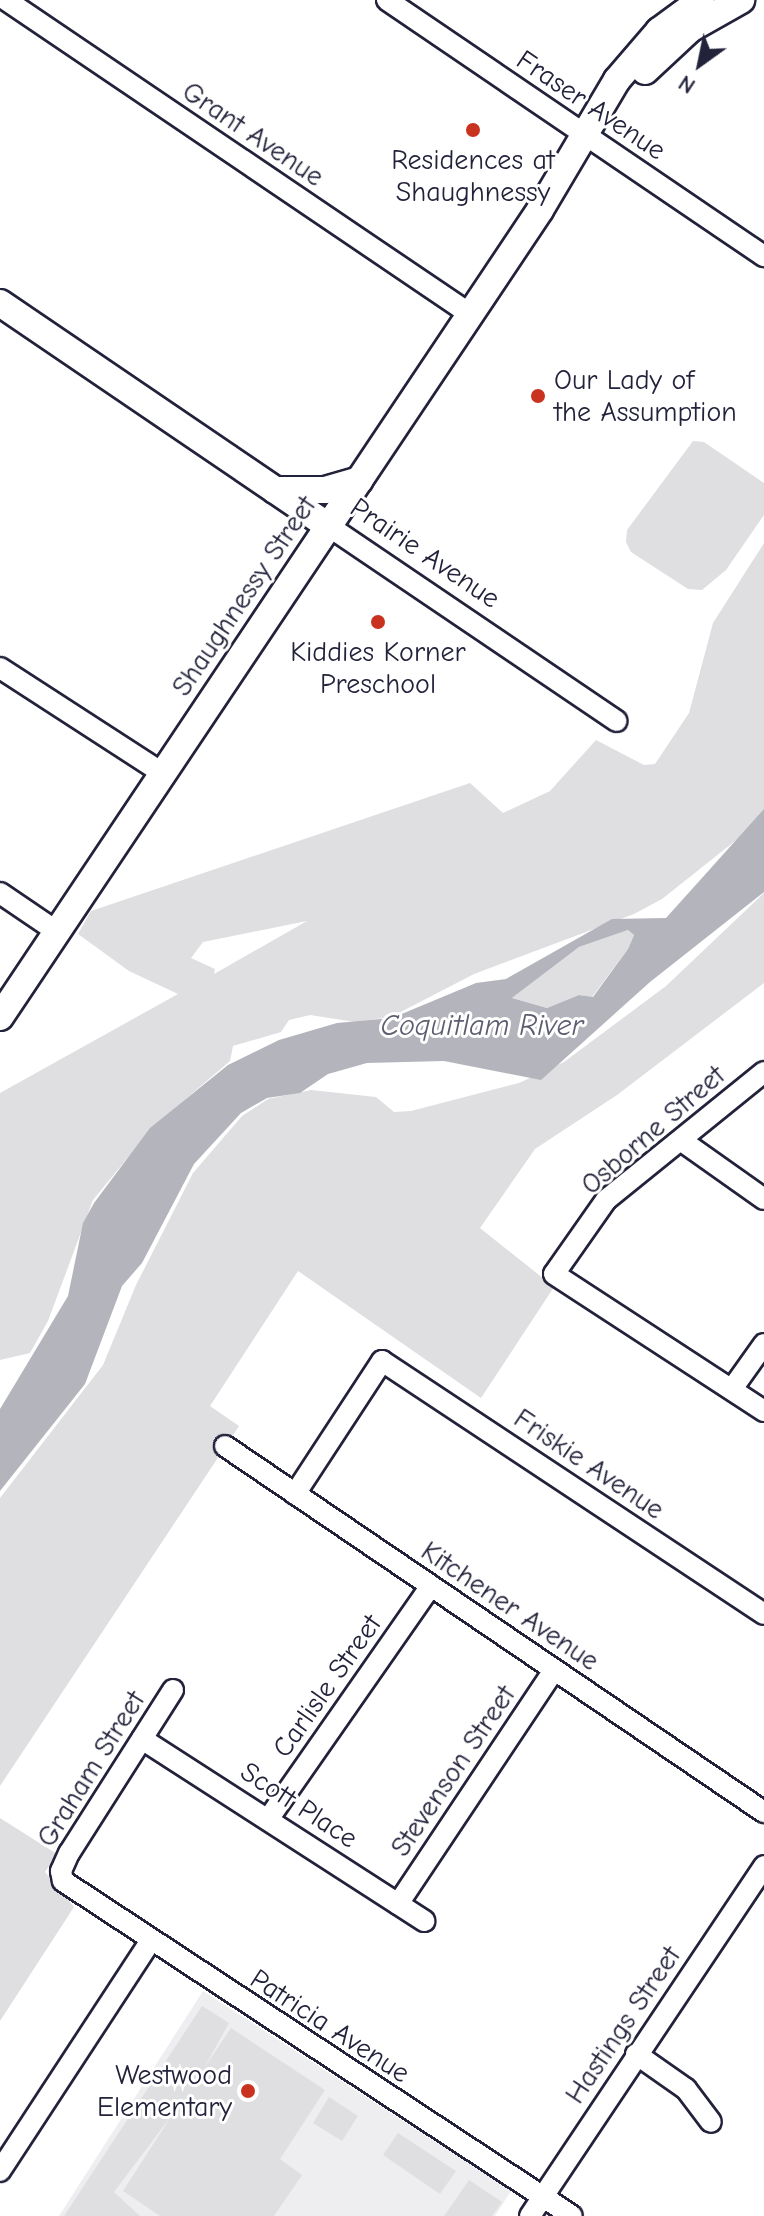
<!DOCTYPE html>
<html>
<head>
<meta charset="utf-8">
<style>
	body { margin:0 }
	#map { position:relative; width:764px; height:2216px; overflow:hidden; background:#fff; font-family:"Comic Neue",sans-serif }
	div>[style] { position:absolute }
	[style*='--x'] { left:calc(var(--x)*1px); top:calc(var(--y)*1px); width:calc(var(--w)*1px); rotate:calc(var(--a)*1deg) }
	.built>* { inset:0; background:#eeeef1 }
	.green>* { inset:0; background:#dfdfe2 }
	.water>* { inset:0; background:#b4b4bc }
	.roads { filter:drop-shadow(2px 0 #22223b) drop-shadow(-2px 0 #22223b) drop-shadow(0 2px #22223b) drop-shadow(0 -2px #22223b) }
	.minor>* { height:20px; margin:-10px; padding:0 10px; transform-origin:10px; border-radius:10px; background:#fff }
	.major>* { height:26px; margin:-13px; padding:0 13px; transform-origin:13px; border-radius:13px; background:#fff }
	.dots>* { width:22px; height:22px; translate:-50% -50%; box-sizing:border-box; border:4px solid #fff; border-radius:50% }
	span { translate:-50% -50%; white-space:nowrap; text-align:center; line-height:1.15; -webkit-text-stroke:6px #fff; paint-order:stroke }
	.street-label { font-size:28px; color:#22223b }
	.poi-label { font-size:28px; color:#22223b }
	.left { translate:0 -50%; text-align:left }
	.right { translate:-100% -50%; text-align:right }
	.water-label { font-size:30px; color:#5c5c6f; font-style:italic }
	.north { position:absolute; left:660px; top:24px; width:80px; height:80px; -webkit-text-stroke:6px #fff; paint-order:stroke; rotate:213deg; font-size:22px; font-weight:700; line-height:32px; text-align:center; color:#22223b }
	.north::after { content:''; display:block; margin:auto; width:28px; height:36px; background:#22223b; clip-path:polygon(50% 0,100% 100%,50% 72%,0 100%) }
</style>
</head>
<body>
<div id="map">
	<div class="built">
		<i style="clip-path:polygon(203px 1991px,511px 2191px,495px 2216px,59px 2216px)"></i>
	</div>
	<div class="green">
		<i style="clip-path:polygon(693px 441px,704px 442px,764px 483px,764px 515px,726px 570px,702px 590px,688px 589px,631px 552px,626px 542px,627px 530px)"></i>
		<i style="clip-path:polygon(evenodd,764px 543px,764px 818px,662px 899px,634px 914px,474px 974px,391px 1017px,355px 1022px,310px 1015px,289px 1020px,281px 1032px,233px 1046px,230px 1061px,152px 1128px,93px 1200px,48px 1321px,30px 1353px,0 1360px,0 1093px,178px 994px,129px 971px,78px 934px,91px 911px,470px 783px,503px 813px,550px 791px,596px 740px,644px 765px,655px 764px,689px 713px,713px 623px,764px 543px,307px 921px,214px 974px,215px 969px,191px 958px,203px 942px,307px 921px)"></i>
		<i style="clip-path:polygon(764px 893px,764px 983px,617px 1095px,535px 1149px,480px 1228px,554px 1287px,481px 1398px,298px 1271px,210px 1406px,239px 1426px,0 1786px,0 1498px,103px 1365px,136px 1285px,193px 1173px,242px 1116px,268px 1099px,311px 1090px,376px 1097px,394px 1112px,411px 1111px,519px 1083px,564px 1062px,666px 986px)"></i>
		<i style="clip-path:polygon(628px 930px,634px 935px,628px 949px,592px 997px,579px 995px,547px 1008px,512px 998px,579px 947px)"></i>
		<i style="clip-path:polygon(0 1818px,57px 1854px,45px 1872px,74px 1907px,0 2021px)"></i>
		<i style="clip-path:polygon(202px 2006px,229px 2023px,204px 2068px,231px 2028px,325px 2090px,280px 2159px,302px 2175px,274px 2216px,160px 2216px,123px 2191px,172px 2115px,114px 2192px,140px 2216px,64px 2216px)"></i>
		<i style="clip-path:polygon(329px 2097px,358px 2116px,342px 2141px,313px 2123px)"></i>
		<i style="clip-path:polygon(398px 2133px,456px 2171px,440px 2194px,383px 2155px)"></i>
		<i style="clip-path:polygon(469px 2180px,502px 2202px,492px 2216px,444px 2216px)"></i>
	</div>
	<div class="water">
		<i style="clip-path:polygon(evenodd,764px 809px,764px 892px,650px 982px,541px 1080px,444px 1061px,367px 1063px,328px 1074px,300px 1093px,267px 1098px,241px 1113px,194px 1164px,142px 1263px,122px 1286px,85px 1384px,0 1491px,0 1409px,68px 1296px,83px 1223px,94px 1203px,150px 1128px,228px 1065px,279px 1040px,337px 1023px,392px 1018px,476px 983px,506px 979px,612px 919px,666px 918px,764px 809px,628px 930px,634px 935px,628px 949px,593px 997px,579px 995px,547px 1008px,512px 998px,579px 947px,628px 930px)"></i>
	</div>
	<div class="roads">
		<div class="minor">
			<i style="--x:6;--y:0;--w:560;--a:34.09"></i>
			<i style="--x:387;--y:0;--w:456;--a:34.2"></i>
			<i style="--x:330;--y:527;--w:346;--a:34.1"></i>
			<i style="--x:0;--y:668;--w:195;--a:32.9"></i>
			<i style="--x:0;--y:893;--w:71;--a:34.1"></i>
			<i style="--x:764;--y:1072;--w:203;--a:141"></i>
			<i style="--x:606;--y:1200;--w:90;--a:125.1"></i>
			<i style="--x:554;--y:1274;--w:251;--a:33.1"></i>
			<i style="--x:682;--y:1141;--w:100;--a:35.3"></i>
			<i style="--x:732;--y:1389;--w:55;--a:-54.6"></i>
			<i style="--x:225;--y:1446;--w:652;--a:34.18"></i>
			<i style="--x:295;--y:1494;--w:159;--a:-56.8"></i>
			<i style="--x:382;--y:1361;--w:458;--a:33.5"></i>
			<i style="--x:173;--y:1690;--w:193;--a:122.5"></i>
			<i style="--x:69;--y:1853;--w:20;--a:114"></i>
			<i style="--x:61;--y:1871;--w:10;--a:79"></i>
			<i style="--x:63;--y:1881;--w:609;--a:33.35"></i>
			<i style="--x:142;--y:1739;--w:336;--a:32.8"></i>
			<i style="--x:269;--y:1818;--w:283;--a:-55.1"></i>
			<i style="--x:398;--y:1904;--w:281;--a:-56.3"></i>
			<i style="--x:636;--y:2054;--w:61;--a:35"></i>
			<i style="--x:686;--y:2089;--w:41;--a:52.9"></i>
			<i style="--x:0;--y:2171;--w:274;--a:-56.8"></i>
			<i style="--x:530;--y:2216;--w:421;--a:-56.2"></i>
		</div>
		<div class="major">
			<i style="--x:645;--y:71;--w:62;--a:-43"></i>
			<i style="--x:690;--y:29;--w:59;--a:-29.6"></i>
			<i style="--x:0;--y:303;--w:399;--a:34.2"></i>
			<i style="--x:275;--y:490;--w:50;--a:0"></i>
			<i style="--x:325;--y:490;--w:36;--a:-16"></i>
			<i style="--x:0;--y:1017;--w:971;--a:-56.21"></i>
			<i style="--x:540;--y:210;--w:151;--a:-59.4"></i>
			<i style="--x:617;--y:80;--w:65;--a:-49.4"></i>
			<i style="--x:659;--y:31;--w:52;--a:-36.4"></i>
		</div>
	</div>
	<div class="dots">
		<i style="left:473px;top:130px;background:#c8321e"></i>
		<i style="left:538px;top:396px;background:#c8321e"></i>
		<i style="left:378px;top:622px;background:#c8321e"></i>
		<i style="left:248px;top:2091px;background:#c8321e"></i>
	</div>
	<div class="street-label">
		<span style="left:591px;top:105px;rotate:34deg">Fraser Avenue</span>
		<span style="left:253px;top:134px;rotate:34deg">Grant Avenue</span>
		<span style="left:425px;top:553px;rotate:34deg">Prairie Avenue</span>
		<span style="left:244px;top:596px;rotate:-56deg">Shaughnessy Street</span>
		<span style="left:653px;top:1130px;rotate:-41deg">Osborne Street</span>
		<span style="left:589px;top:1464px;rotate:34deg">Friskie Avenue</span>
		<span style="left:510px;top:1606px;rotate:34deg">Kitchener Avenue</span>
		<span style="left:327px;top:1686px;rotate:-55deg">Carlisle Street</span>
		<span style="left:91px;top:1769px;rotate:-58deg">Graham Street</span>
		<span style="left:453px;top:1771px;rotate:-56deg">Stevenson Street</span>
		<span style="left:299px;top:1805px;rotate:33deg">Scott Place</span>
		<span style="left:623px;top:2025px;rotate:-56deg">Hastings Street</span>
		<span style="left:330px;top:2026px;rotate:33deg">Patricia Avenue</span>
	</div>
	<div class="poi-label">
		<span style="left:473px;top:176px">Residences at<br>Shaughnessy</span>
		<span class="left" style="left:554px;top:396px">Our Lady of<br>the Assumption</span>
		<span style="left:378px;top:668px">Kiddies Korner<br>Preschool</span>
		<span class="right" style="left:232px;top:2091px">Westwood<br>Elementary</span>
	</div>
	<div class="water-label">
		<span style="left:482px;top:1026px">Coquitlam River</span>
	</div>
	<div class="north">N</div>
</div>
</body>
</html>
